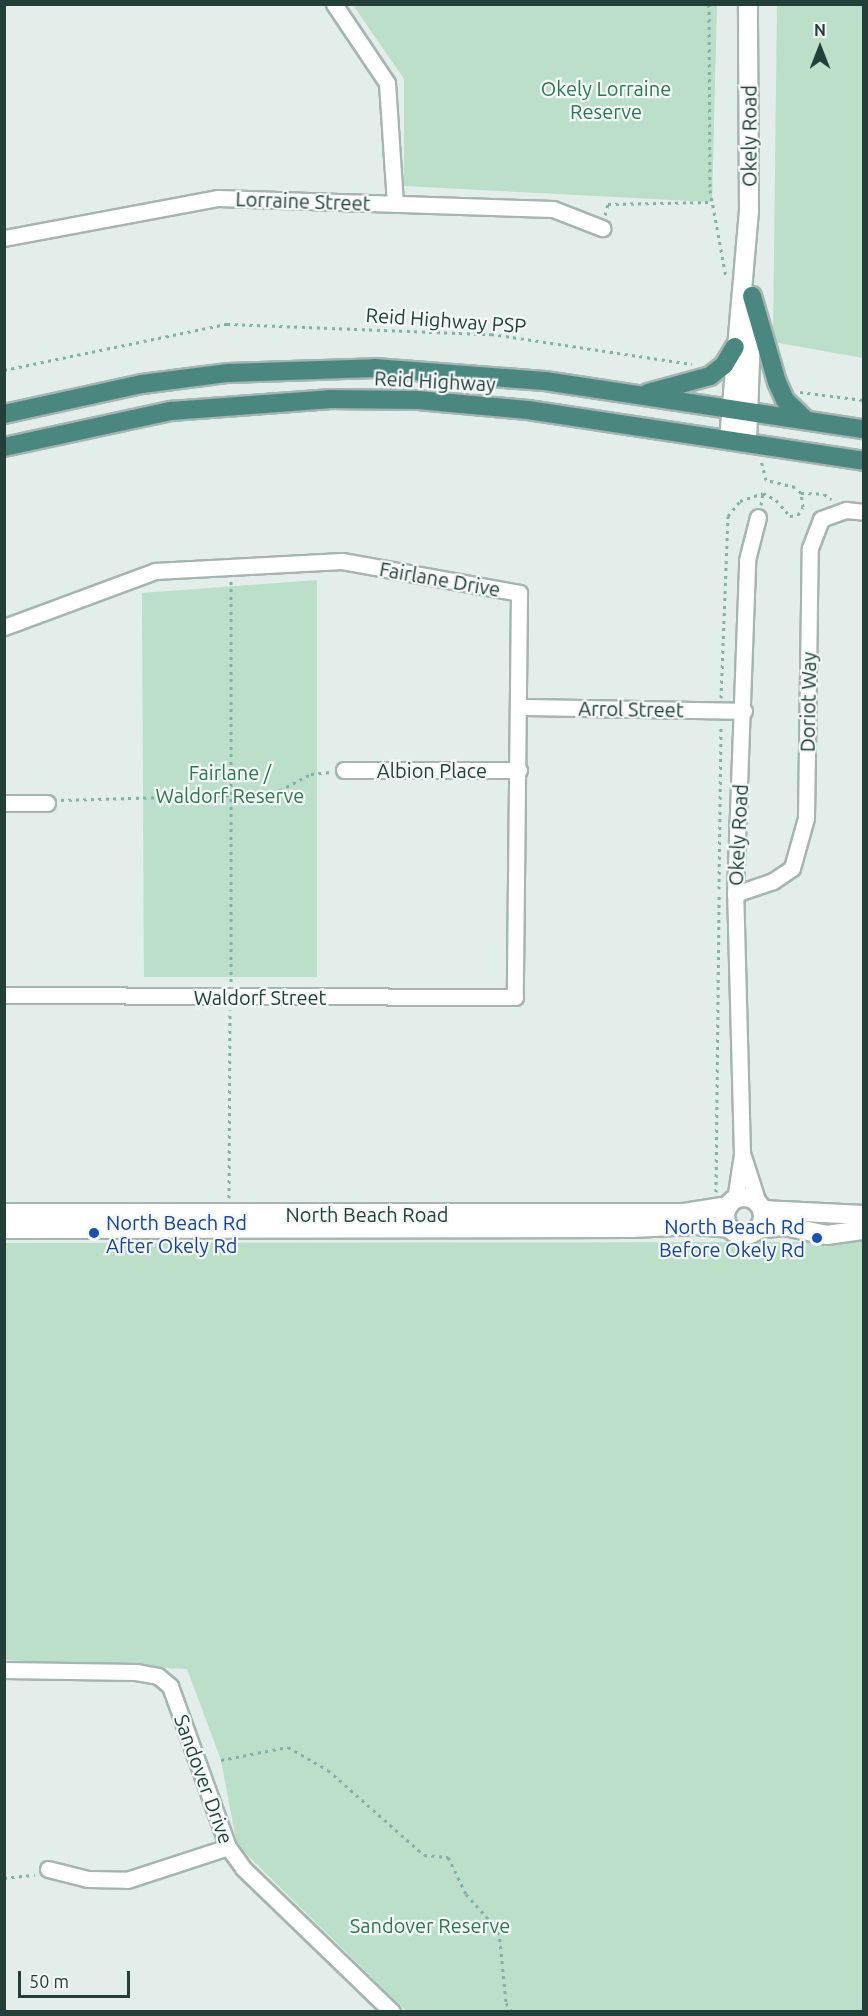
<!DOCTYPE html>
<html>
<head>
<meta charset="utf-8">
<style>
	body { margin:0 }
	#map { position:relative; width:868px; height:2016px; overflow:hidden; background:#e3ede9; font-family:Ubuntu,sans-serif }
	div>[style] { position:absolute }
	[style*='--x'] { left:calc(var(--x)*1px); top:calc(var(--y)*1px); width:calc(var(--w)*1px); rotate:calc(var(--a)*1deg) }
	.green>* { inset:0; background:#bbdfc8 }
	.path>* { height:3px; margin-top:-1.5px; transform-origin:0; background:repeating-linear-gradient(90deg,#82b1a7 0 3px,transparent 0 7.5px) }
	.roads { filter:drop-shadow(2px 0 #a5b5b1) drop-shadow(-2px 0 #a5b5b1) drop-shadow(0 2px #a5b5b1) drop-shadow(0 -2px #a5b5b1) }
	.minor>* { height:15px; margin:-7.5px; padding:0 7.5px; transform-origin:7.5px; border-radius:7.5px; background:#fff }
	.secondary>* { height:18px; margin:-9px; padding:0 9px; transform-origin:9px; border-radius:9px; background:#fff }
	.secondary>.ring { margin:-9px; padding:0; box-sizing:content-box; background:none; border:18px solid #fff; border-radius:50% }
	.trunk>* { height:18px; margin:-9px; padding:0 9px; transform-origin:9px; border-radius:9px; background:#4a887f }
	.dots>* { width:16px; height:16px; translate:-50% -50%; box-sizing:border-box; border:3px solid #f4f9f7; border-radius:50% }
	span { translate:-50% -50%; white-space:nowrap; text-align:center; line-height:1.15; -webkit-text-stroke:4.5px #f4f9f7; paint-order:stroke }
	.park-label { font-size:20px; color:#2b774f }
	.street-label { font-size:20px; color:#223f3a }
	.transit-label { font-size:20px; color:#164399 }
	.left { translate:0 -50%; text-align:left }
	.right { translate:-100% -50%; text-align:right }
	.frame { position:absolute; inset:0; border:6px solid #223f3a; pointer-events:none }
	.north { position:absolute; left:790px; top:18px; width:60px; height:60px; -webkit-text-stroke:4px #f4f9f7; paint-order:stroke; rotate:0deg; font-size:16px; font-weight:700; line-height:24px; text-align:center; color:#223f3a }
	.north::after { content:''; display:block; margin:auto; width:21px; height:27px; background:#223f3a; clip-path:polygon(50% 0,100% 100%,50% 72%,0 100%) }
	.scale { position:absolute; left:18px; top:1971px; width:112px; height:27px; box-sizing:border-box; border:3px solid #223f3a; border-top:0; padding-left:8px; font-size:18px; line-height:21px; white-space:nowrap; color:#223f3a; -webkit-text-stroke:4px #f4f9f7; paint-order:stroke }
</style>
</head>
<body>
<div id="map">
	<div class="green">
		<i style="clip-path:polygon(353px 5px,717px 5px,712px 202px,404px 186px,404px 79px)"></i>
		<i style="clip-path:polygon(777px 5px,863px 5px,863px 358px,773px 342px)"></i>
		<i style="clip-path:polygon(317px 580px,317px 977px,144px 977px,142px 593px)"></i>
		<i style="clip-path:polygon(863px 1242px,863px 2011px,406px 2011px,237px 1845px,221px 1760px,187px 1669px,5px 1660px,4px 1243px)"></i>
	</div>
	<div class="path">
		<i style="--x:709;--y:4;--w:186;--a:89.7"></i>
		<i style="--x:710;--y:190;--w:88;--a:79.6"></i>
		<i style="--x:605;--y:215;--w:11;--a:-75"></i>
		<i style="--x:608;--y:204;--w:104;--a:-1.1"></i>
		<i style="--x:4;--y:370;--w:228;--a:-11.7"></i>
		<i style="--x:227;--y:324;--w:264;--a:2.2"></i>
		<i style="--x:491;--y:334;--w:203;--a:8.5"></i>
		<i style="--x:800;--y:392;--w:64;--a:7.1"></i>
		<i style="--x:801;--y:493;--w:23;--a:2"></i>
		<i style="--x:824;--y:494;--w:9;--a:36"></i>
		<i style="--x:761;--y:505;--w:12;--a:-81"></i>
		<i style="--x:763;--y:493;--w:15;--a:28"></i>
		<i style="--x:776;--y:500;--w:21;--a:49"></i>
		<i style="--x:790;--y:516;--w:8;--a:-7"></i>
		<i style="--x:798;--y:515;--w:9;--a:-58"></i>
		<i style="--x:803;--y:507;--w:14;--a:-98"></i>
		<i style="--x:801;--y:493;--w:8;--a:-135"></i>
		<i style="--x:795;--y:487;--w:30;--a:-166"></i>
		<i style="--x:766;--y:480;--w:21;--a:-104"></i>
		<i style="--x:721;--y:698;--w:182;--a:-87.8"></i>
		<i style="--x:728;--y:516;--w:19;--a:-51"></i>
		<i style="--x:740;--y:501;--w:24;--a:-19"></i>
		<i style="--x:61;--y:800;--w:212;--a:-1.6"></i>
		<i style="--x:273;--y:794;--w:43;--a:-27.8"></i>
		<i style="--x:311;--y:774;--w:20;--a:-6"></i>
		<i style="--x:719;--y:889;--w:164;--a:-89.3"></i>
		<i style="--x:231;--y:982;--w:401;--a:-90"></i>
		<i style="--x:716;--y:1192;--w:296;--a:-89.4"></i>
		<i style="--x:229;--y:1198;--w:188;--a:-89.7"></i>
		<i style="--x:221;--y:1760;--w:68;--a:-11"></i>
		<i style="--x:288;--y:1747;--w:46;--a:29.9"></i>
		<i style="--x:328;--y:1770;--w:128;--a:41.5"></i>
		<i style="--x:424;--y:1855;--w:24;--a:5"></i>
		<i style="--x:448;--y:1857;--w:41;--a:64.1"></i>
		<i style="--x:466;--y:1894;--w:50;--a:48.3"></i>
		<i style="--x:499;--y:1931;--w:72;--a:84.4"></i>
		<i style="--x:506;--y:2003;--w:11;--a:56"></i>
		<i style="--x:4;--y:1878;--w:31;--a:-6"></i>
	</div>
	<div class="roads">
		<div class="minor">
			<i style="--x:334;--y:4;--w:95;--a:56.1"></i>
			<i style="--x:387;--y:83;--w:121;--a:86.2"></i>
			<i style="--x:4;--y:238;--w:218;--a:-10.6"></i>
			<i style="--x:218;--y:198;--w:335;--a:1.9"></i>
			<i style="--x:553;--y:209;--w:53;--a:21.2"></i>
			<i style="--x:4;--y:627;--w:161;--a:-20.3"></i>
			<i style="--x:155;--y:571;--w:187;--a:-3.1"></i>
			<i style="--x:342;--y:561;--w:180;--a:10.2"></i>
			<i style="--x:519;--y:593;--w:404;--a:90.6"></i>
			<i style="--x:515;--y:997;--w:511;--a:-179.78"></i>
			<i style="--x:519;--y:707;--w:225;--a:1"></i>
			<i style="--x:344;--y:770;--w:175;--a:0"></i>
			<i style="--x:4;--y:803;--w:43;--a:0"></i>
			<i style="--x:735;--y:894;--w:40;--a:-18.9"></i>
			<i style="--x:773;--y:881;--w:23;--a:-34"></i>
			<i style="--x:792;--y:868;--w:52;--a:-74.4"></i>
			<i style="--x:806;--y:818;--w:270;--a:-89.2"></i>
			<i style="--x:810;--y:548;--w:31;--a:-69"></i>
			<i style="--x:821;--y:519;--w:27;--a:-20"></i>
			<i style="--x:846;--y:510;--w:18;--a:6"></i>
			<i style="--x:743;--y:1156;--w:49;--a:72.3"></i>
			<i style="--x:735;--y:1200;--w:47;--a:-81.3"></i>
			<i style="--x:742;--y:1154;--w:260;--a:-91.5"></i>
			<i style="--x:735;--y:894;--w:334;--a:-87.9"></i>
			<i style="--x:747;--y:560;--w:44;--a:-75.7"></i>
			<i style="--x:4;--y:1670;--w:132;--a:0.9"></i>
			<i style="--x:136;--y:1672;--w:22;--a:10"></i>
			<i style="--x:158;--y:1676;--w:16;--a:40"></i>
			<i style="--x:170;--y:1686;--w:171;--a:70.2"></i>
			<i style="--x:228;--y:1847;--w:26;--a:54"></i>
			<i style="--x:243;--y:1868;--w:207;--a:44"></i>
			<i style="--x:48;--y:1869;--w:41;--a:14"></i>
			<i style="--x:88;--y:1879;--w:39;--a:1"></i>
			<i style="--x:127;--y:1880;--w:106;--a:-18.1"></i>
		</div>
		<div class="secondary">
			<i style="--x:729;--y:439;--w:228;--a:-85"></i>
			<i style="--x:749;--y:212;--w:208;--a:-90.3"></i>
			<i style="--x:747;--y:442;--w:138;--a:-87.9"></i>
			<i class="ring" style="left:725px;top:1197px;width:20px;height:20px"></i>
			<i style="--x:762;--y:1210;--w:102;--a:2.8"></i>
			<i style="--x:4;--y:1213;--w:680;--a:0"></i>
			<i style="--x:684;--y:1213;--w:45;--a:-9"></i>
			<i style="--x:4;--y:1229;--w:627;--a:-0.09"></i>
			<i style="--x:631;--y:1228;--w:65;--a:-2.6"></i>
			<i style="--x:696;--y:1225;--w:32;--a:5"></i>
			<i style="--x:758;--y:1229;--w:26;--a:-7"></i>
			<i style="--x:784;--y:1226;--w:44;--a:11.8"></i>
			<i style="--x:827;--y:1235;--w:37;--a:-8"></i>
		</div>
		<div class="trunk">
			<i style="--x:752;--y:296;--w:90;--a:73.8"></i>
			<i style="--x:777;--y:382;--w:20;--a:66"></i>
			<i style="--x:785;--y:400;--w:28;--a:44"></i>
			<i style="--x:648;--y:393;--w:64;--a:-15.3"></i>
			<i style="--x:710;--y:376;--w:18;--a:-38"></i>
			<i style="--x:724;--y:365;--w:21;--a:-59"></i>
			<i style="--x:4;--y:414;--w:141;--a:-12.3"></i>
			<i style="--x:142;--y:384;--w:87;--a:-7.3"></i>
			<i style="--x:228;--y:373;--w:147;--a:-1.9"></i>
			<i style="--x:375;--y:368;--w:170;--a:4.4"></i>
			<i style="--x:545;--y:381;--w:323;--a:8.6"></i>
			<i style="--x:4;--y:447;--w:171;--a:-12.2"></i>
			<i style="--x:171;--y:411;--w:158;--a:-4.3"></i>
			<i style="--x:329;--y:399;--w:89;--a:0.6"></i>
			<i style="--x:418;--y:400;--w:110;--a:5.2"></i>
			<i style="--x:528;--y:410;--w:340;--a:8.6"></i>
		</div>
	</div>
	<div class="dots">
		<i style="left:94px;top:1233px;background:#1a4fb4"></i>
		<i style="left:817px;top:1238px;background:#1a4fb4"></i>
	</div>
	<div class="park-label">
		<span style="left:606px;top:100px">Okely Lorraine<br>Reserve</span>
		<span style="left:230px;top:784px">Fairlane /<br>Waldorf Reserve</span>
		<span style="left:430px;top:1925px">Sandover Reserve</span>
	</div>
	<div class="street-label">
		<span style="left:749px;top:136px;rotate:-90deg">Okely Road</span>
		<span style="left:303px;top:201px;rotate:2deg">Lorraine Street</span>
		<span style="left:446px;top:320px;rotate:4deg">Reid Highway PSP</span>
		<span style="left:435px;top:381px;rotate:3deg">Reid Highway</span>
		<span style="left:440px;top:579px;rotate:10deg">Fairlane Drive</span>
		<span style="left:808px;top:702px;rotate:-89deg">Doriot Way</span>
		<span style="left:631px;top:709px;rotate:1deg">Arrol Street</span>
		<span style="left:432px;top:770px">Albion Place</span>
		<span style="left:738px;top:835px;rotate:-87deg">Okely Road</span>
		<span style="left:260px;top:997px">Waldorf Street</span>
		<span style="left:367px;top:1214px">North Beach Road</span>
		<span style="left:204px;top:1779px;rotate:70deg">Sandover Drive</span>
	</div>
	<div class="transit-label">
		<span class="left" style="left:106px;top:1234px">North Beach Rd<br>After Okely Rd</span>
		<span class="right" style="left:805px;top:1238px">North Beach Rd<br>Before Okely Rd</span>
	</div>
	<div class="frame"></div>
	<div class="north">N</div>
	<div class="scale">50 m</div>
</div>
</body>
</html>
